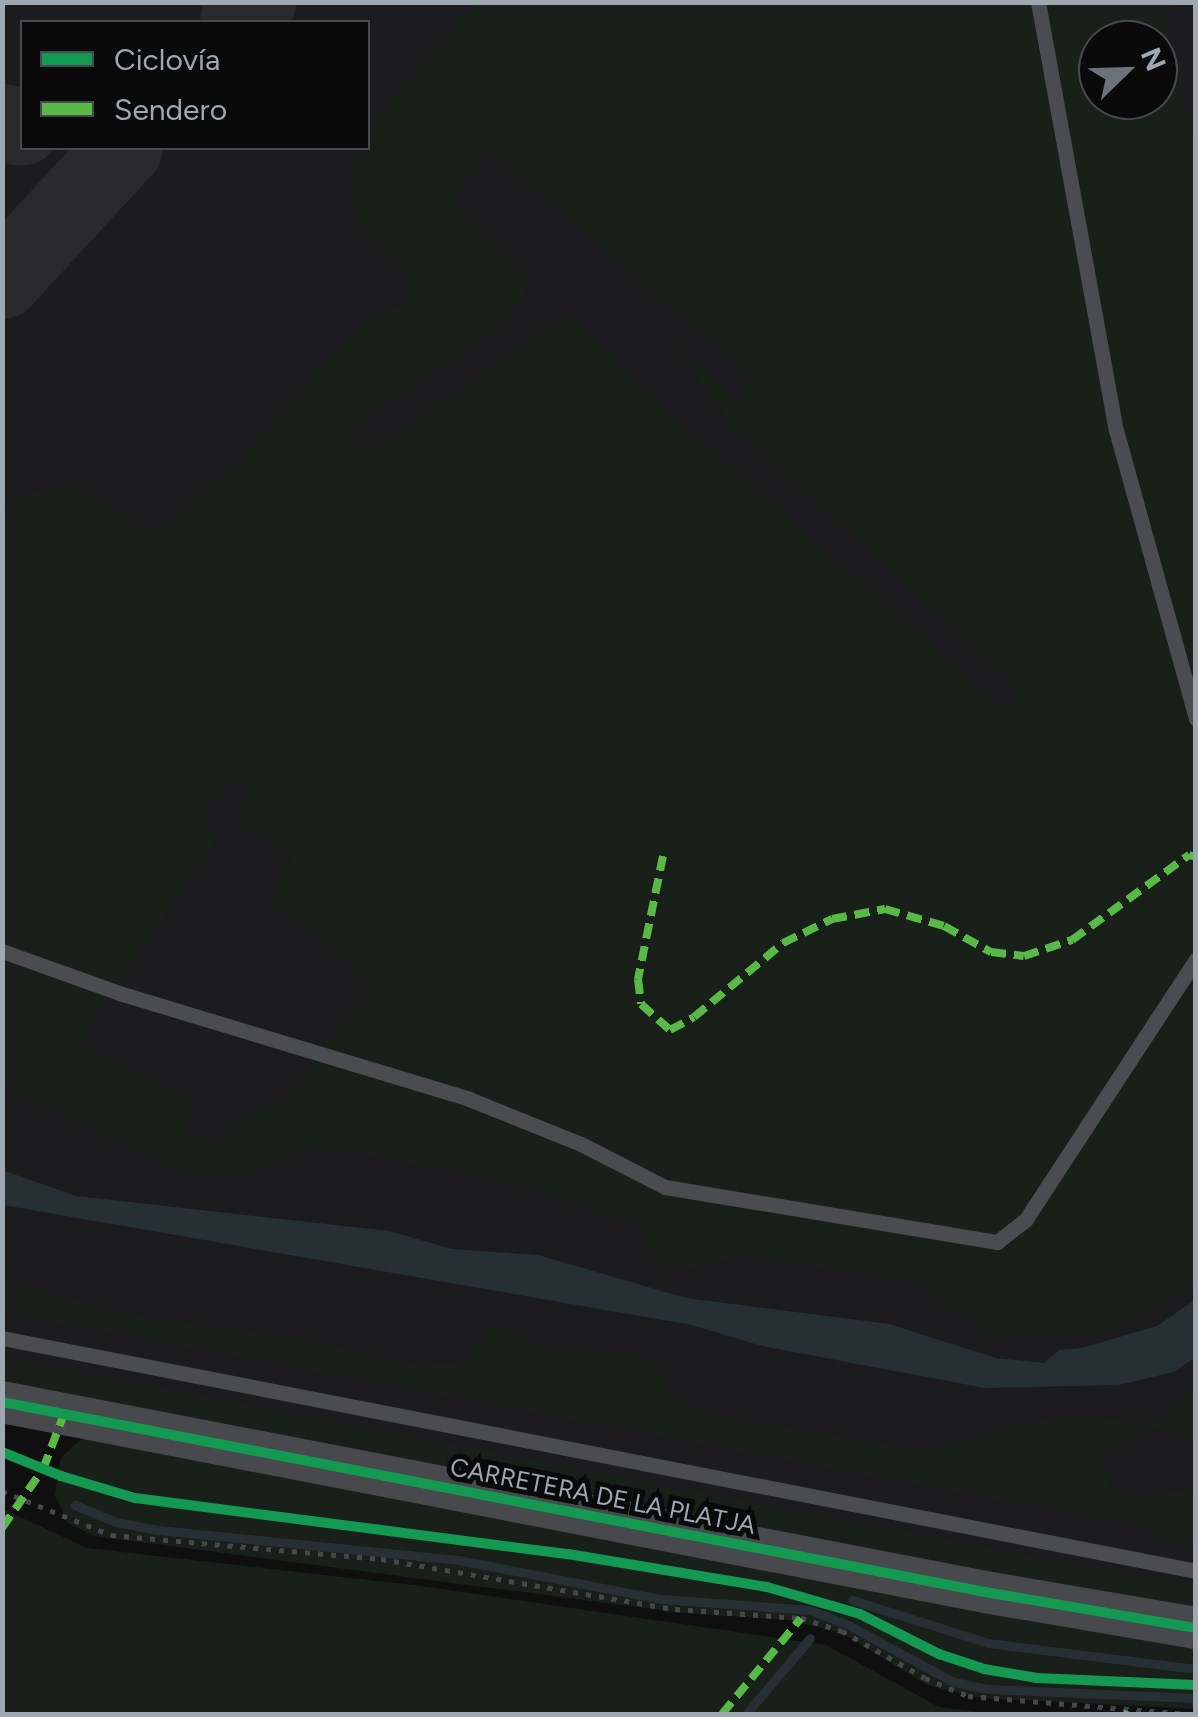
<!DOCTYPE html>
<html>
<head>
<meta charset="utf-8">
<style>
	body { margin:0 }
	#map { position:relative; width:1198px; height:1717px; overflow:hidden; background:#0f0f10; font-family:Figtree,sans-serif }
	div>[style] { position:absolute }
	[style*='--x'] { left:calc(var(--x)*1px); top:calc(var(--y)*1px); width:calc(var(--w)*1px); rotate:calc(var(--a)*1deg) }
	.built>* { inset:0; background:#1c1c1e }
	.green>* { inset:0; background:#19201a }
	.water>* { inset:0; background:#263034 }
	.stream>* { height:9px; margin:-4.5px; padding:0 4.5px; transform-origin:4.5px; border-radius:4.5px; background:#263034 }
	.taxiway>* { height:78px; margin:-39px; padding:0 39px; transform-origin:39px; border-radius:39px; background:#2a2a2c }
	.path>* { height:5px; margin-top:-2.5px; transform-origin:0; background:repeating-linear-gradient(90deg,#45474a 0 5px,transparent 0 13px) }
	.lane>* { height:15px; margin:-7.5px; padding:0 7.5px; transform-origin:7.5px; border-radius:7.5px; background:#4a4c4f }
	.secondary>* { height:42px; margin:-21px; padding:0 21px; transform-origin:21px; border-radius:21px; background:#48494c }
	.quiet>* { height:8px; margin-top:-4px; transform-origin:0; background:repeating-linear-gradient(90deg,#58b947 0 15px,transparent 0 23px) }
	.cycleway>* { height:10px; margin:-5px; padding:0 5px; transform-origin:5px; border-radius:5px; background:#139951 }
	span { translate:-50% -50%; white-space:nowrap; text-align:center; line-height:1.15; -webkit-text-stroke:10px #0a0a0b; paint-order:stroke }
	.street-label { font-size:25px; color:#9fa7b1 }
	.frame { position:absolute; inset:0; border:5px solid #9fa7b1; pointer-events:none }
	.legend { position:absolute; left:20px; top:20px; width:350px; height:130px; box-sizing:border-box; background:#0a0a0b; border:2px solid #46494d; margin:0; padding:12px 18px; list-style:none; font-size:30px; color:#9fa7b1 }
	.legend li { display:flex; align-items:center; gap:20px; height:50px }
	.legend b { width:50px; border:2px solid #46494d }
	.north { position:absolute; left:1078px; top:20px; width:100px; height:100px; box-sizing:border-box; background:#0a0a0b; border:2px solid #46494d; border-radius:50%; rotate:67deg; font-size:28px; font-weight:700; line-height:40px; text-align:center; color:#9fa7b1 }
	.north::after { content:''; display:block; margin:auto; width:35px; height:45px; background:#6d7279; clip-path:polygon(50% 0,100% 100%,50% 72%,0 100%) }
</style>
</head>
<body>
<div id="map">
	<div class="built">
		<i style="clip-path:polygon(evenodd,2px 3px,1195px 3px,1195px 1601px,3px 1377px,2px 3px,22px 22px,368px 22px,368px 148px,22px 148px,22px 22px,2px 3px,1098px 40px,1158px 40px,1158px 100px,1098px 100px,1098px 40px)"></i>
	</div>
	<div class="green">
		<i style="clip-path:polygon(evenodd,477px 3px,1169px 3px,1169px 34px,1196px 147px,1195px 1280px,1183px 1292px,1111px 1332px,992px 1338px,911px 1281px,743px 1255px,673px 1271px,651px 1254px,640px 1228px,527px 1187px,358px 1152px,311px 1148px,243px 1176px,181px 1175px,3px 1087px,2px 509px,13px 498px,72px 485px,117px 511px,142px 533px,166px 526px,242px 459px,368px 318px,406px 306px,415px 282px,359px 222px,351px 206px,352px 148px,368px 148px,368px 129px,477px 3px,1098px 40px,1158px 40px,1158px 100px,1098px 100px,1098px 40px,477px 3px,491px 151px,756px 382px,739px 401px,669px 337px,731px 424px,1024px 693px,1007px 712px,632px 380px,568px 313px,374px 449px,348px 442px,354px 425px,500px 326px,531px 283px,449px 200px,491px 151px,477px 3px,234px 777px,252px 787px,237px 821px,292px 858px,268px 902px,353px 964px,371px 992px,288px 1097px,231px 1123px,216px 1145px,183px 1127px,195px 1106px,78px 1042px,217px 839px,202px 813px,234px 777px)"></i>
		<i style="clip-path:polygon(2px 1278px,94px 1307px,161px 1321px,297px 1339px,415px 1366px,466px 1364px,494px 1323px,545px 1350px,601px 1351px,654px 1361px,673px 1394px,707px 1415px,922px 1452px,1013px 1426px,1060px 1418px,1150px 1423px,1195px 1389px,1195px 1439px,1151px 1426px,1099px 1459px,1115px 1497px,1195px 1492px,1195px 1545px,1151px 1542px,1153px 1528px,3px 1312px)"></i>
		<i style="clip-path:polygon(2px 1358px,1050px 1561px,1195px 1584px,1195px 1612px,3px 1382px)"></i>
		<i style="clip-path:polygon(97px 1436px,1195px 1648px,1195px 1709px,981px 1698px,927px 1685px,842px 1633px,789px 1620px,683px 1613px,94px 1536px,68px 1523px,55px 1495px,61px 1458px,80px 1440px)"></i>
		<i style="clip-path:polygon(3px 1509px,87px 1548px,421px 1586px,826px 1645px,939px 1707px,991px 1714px,3px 1714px)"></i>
	</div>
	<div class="water">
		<i style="clip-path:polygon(2px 1170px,76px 1196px,389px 1231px,452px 1249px,538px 1255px,686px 1298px,889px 1324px,996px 1358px,1044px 1363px,1059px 1350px,1082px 1348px,1157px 1326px,1195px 1300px,1195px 1357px,1174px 1372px,1118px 1385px,985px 1388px,762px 1346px,692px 1325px,3px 1205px)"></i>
	</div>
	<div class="stream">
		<i style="--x:75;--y:1505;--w:44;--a:22.5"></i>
		<i style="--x:116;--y:1522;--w:43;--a:10.8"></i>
		<i style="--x:158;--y:1530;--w:301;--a:5.7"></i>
		<i style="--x:458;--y:1560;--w:207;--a:10.9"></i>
		<i style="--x:661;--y:1599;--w:149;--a:4.2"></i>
		<i style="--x:810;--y:1610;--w:41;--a:21.5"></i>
		<i style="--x:848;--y:1625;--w:120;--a:28.3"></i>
		<i style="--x:954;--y:1682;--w:34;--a:12"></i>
		<i style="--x:987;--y:1689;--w:209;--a:2.5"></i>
		<i style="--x:852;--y:1600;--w:143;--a:17.5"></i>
		<i style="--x:988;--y:1643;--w:210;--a:7.1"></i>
		<i style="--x:746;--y:1714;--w:99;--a:-49.9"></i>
	</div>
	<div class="taxiway">
		<i style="--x:239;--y:22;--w:27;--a:-48"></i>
		<i style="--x:2;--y:123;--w:20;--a:11"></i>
		<i style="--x:2;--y:280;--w:180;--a:-47.3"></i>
	</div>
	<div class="path">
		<i style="--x:2;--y:1491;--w:118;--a:22"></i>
		<i style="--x:111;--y:1535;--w:271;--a:5.1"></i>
		<i style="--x:381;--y:1559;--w:298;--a:9.7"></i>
		<i style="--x:675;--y:1609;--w:126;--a:4.1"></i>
		<i style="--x:801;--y:1618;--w:43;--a:17.6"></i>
		<i style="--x:842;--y:1631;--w:95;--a:29.5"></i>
		<i style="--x:925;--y:1678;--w:47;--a:22.7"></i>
		<i style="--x:968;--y:1696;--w:221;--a:4.7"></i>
	</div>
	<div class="lane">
		<i style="--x:1038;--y:2;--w:435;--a:79.7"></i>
		<i style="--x:1116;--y:430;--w:300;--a:74.5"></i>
		<i style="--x:2;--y:951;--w:124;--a:19.7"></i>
		<i style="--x:119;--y:993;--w:366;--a:16.8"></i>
		<i style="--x:469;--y:1099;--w:121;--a:21.9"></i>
		<i style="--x:581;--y:1144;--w:94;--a:27.1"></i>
		<i style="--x:665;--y:1187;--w:337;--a:9.4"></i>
		<i style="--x:997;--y:1242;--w:37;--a:-38"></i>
		<i style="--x:1026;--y:1219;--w:311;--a:-56.8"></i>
		<i style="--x:2;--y:1338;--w:1217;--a:11.04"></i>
	</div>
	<div class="secondary">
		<i style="--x:2;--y:1402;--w:1001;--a:10.94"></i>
		<i style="--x:985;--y:1592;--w:214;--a:9.7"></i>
	</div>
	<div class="quiet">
		<i style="--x:663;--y:856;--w:126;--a:101.5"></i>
		<i style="--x:638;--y:979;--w:25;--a:83"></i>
		<i style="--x:641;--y:1004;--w:39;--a:42"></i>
		<i style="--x:670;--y:1030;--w:27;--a:-28"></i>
		<i style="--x:694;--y:1017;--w:116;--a:-39.7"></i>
		<i style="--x:783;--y:943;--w:55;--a:-26.1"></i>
		<i style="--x:832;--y:919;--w:54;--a:-10.7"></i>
		<i style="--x:885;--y:909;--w:61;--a:16.1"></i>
		<i style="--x:944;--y:926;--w:54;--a:29"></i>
		<i style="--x:991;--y:952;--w:33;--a:7"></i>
		<i style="--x:1024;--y:956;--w:51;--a:-18.4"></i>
		<i style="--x:1072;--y:940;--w:145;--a:-36"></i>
		<i style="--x:1189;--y:855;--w:7;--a:16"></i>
		<i style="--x:2;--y:1528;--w:72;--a:-55.2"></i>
		<i style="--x:43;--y:1469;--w:59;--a:-69.1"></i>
		<i style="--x:1178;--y:1712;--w:2;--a:90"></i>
		<i style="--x:722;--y:1714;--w:124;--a:-50.5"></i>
		<i style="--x:1127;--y:1714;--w:3;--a:-72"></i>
	</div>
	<div class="cycleway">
		<i style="--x:2;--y:1402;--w:1001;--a:10.94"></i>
		<i style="--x:985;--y:1592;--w:214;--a:9.7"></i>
		<i style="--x:2;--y:1452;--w:64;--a:22.1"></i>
		<i style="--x:61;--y:1476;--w:77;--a:16.6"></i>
		<i style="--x:135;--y:1498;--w:437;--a:7.4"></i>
		<i style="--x:568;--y:1554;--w:202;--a:9.4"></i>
		<i style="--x:767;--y:1587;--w:97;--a:16.2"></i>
		<i style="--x:860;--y:1614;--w:89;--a:26.9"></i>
		<i style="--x:939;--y:1654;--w:47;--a:18.4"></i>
		<i style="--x:984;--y:1669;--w:54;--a:9.6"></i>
		<i style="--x:1037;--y:1678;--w:159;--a:2.5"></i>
	</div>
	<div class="street-label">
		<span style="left:603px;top:1496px;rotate:11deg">CARRETERA DE LA PLATJA</span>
	</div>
	<div class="frame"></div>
	<ul class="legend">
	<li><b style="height:12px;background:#139951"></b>Ciclovía</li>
	<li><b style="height:12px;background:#58b947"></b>Sendero</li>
	</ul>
	<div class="north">N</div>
</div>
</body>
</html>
